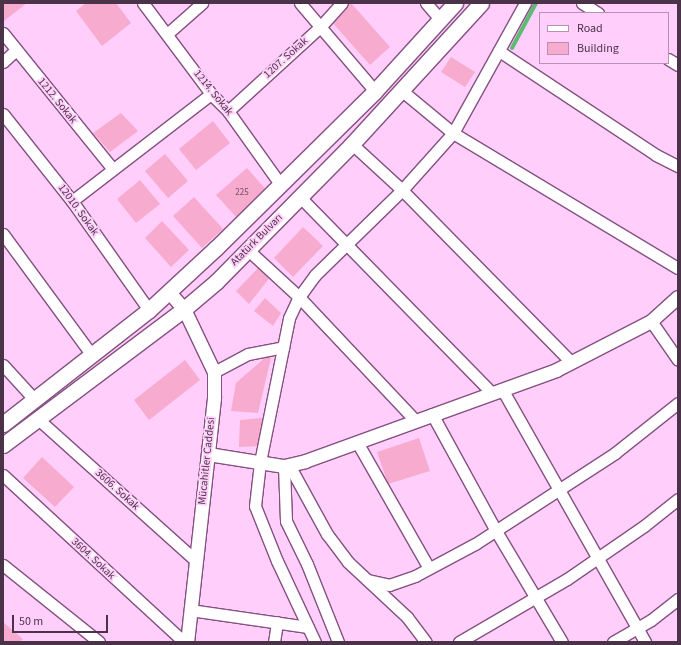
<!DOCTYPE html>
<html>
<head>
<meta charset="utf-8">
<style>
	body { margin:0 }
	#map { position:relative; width:681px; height:645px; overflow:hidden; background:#ffcefa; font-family:"Source Sans 3",sans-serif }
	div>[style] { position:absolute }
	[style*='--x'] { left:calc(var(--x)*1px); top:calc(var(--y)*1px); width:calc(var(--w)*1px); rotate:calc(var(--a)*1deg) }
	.stream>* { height:4px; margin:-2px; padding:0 2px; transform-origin:2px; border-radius:2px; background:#5ebb74 }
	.building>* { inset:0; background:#f7abcf }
	.roads { filter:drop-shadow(1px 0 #855081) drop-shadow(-1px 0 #855081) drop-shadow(0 1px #855081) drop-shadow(0 -1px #855081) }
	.minor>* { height:11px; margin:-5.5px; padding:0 5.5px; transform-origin:5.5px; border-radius:5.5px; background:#fff }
	.tertiary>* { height:13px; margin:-6.5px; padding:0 6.5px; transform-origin:6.5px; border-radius:6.5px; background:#fff }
	.secondary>* { height:15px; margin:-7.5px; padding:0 7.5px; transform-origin:7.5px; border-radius:7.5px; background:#fff }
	span { translate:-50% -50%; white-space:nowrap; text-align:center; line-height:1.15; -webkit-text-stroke:3.5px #ffcefa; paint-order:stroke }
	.number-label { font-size:9px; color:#75506a }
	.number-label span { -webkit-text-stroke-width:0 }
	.street-label { font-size:11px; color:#4a3248 }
	.frame { position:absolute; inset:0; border:4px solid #4a3248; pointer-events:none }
	.legend { position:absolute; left:539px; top:12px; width:130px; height:52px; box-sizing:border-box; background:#ffcefa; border:1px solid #b790b3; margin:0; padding:5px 7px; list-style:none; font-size:12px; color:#4a3248 }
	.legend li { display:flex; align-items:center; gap:8px; height:20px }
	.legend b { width:20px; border:1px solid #b790b3 }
	.scale { position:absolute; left:12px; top:615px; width:96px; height:18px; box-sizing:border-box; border:2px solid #4a3248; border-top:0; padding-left:5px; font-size:12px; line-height:14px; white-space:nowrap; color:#4a3248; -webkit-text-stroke:3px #ffcefa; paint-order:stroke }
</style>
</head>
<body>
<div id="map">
	<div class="stream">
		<i style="--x:512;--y:48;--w:51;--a:-61.9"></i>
	</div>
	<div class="building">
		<i style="clip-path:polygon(3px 3px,27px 3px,4px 21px)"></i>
		<i style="clip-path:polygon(86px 3px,116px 3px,131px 23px,102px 46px,76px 11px)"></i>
		<i style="clip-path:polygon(351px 3px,390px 47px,370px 65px,331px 21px)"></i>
		<i style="clip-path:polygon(451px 57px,475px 72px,465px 87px,441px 72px)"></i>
		<i style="clip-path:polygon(121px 113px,138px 131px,110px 152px,93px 133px)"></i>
		<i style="clip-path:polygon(213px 121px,230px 143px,196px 170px,179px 149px)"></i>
		<i style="clip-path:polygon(165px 154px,188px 181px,168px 198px,145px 171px)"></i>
		<i style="clip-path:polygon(247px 168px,268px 192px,238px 219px,216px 195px)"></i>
		<i style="clip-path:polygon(140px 180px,160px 204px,136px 223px,117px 199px)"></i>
		<i style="clip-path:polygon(194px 197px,223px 229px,202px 248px,173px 216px)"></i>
		<i style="clip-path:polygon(162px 221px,189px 250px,171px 267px,145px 238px)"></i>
		<i style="clip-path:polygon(303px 227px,323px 246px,293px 277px,274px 258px)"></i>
		<i style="clip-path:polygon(260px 266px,271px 276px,249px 304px,236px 291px)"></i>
		<i style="clip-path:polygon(265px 298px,281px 313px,273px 326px,254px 311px)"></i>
		<i style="clip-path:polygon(267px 356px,271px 358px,258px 413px,231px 411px,236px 383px)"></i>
		<i style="clip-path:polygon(185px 360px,200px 380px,149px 420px,134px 400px)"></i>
		<i style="clip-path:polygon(262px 418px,261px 446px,239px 447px,240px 420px)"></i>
		<i style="clip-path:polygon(419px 438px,430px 471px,388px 484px,377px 452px)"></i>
		<i style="clip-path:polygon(42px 457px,74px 487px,55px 507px,23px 478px)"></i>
		<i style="clip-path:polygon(3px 622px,23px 639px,20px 642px,3px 642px)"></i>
	</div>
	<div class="roads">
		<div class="minor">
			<i style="--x:143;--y:3;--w:114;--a:53.2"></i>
			<i style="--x:211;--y:94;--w:24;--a:45"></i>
			<i style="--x:228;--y:111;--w:90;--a:54.5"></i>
			<i style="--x:300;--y:3;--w:116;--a:49.6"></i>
			<i style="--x:426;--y:3;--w:21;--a:49"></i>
			<i style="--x:582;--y:3;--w:19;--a:32"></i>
			<i style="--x:3;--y:33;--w:174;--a:51.1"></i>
			<i style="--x:167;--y:34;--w:47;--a:-41.5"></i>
			<i style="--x:499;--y:51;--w:188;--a:33.5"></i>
			<i style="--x:656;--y:155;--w:25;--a:27"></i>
			<i style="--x:668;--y:59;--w:12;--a:31"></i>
			<i style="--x:3;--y:62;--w:18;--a:-43"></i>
			<i style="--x:401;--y:90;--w:67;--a:39.6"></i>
			<i style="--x:453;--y:133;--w:262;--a:31"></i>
			<i style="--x:228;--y:111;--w:126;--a:-42.4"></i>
			<i style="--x:321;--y:26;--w:31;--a:-48"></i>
			<i style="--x:3;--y:114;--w:111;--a:51.6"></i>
			<i style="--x:72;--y:201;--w:133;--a:54.8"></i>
			<i style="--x:352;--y:144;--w:68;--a:42.6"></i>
			<i style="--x:402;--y:190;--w:241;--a:45.5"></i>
			<i style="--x:300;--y:197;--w:274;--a:45.6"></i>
			<i style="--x:72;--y:201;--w:175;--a:-37.6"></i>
			<i style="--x:3;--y:234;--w:150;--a:53.7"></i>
			<i style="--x:247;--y:249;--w:71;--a:42.7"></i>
			<i style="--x:299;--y:297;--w:169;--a:46.7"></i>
			<i style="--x:651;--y:321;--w:47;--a:55.3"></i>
			<i style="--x:3;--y:365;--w:47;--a:47.6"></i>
			<i style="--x:214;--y:372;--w:38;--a:-28"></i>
			<i style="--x:248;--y:354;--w:36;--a:-11"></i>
			<i style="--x:502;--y:389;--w:291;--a:60.5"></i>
			<i style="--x:432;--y:414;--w:133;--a:61.3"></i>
			<i style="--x:496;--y:531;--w:129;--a:59.3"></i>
			<i style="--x:38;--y:419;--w:212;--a:41.9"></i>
			<i style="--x:357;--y:442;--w:145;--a:60.3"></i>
			<i style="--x:289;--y:465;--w:79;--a:61.2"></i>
			<i style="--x:327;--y:534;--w:35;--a:53"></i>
			<i style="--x:348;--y:562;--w:81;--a:43"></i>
			<i style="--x:407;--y:617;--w:31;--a:53"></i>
			<i style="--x:284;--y:466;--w:55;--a:87.9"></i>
			<i style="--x:286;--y:521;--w:48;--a:64"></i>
			<i style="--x:307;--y:564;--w:84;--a:68.3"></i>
			<i style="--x:3;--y:475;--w:246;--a:42.7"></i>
			<i style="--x:3;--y:565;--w:123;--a:38.7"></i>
			<i style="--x:368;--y:580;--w:22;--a:13"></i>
			<i style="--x:389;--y:585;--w:28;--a:-19"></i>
			<i style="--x:415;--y:576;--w:68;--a:-28.1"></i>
			<i style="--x:475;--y:544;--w:167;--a:-33"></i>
			<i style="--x:615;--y:453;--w:80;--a:-38.4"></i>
			<i style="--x:190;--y:610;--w:119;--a:8.2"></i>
			<i style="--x:274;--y:642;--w:20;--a:-81"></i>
			<i style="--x:315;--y:642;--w:89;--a:-115.1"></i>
			<i style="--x:277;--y:561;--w:59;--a:-111.8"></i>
			<i style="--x:255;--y:506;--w:44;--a:-83.5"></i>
			<i style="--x:260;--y:462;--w:147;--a:-78.6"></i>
			<i style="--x:289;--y:318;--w:23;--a:-65"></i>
			<i style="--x:299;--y:297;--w:27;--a:-54"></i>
			<i style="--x:315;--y:275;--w:122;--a:-44.3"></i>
			<i style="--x:402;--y:190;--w:76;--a:-48.2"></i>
			<i style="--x:453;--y:133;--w:149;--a:-61"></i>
			<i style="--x:459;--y:642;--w:125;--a:-30.3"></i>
			<i style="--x:567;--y:579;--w:93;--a:-34.5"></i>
			<i style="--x:644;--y:526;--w:43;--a:-38.5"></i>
			<i style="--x:613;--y:642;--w:44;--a:-30.1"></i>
			<i style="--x:651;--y:620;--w:34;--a:-38"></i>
		</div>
		<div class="tertiary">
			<i style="--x:169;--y:292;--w:23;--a:49"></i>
			<i style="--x:184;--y:309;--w:70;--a:64.5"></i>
			<i style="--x:214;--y:372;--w:26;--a:90"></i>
			<i style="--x:214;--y:398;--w:245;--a:96.3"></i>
			<i style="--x:208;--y:454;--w:77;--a:9"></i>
			<i style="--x:284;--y:466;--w:22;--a:-13"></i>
			<i style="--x:305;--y:461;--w:267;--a:-19.9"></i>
			<i style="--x:556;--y:370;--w:107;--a:-27.3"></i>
			<i style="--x:651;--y:321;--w:36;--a:-42"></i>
		</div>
		<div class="secondary">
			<i style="--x:3;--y:424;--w:185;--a:-38"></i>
			<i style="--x:149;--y:310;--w:91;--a:-42.8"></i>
			<i style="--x:216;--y:248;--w:223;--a:-44.6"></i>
			<i style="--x:375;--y:91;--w:119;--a:-47.7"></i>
			<i style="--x:3;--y:445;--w:226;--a:-36.9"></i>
			<i style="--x:184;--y:309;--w:43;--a:-40.3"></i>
			<i style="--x:217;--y:281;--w:192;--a:-45.4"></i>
			<i style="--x:352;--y:144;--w:191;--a:-47.5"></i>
		</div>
	</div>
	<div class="number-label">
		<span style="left:242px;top:193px">225</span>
	</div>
	<div class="street-label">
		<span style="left:286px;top:58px;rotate:-42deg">1207. Sokak</span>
		<span style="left:213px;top:93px;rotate:51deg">1214. Sokak</span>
		<span style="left:57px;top:101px;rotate:51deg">1212. Sokak</span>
		<span style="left:78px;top:210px;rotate:54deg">12010. Sokak</span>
		<span style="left:257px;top:240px;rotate:-45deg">Atatürk Bulvarı</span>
		<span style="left:207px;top:461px;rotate:-84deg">Mücahitler Caddesi</span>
		<span style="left:117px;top:490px;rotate:42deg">3606. Sokak</span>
		<span style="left:93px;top:559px;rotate:43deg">3604. Sokak</span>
	</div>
	<div class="frame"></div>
	<ul class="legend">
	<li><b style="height:5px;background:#fff"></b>Road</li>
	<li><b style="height:11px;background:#f7abcf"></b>Building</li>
	</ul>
	<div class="scale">50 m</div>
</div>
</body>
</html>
